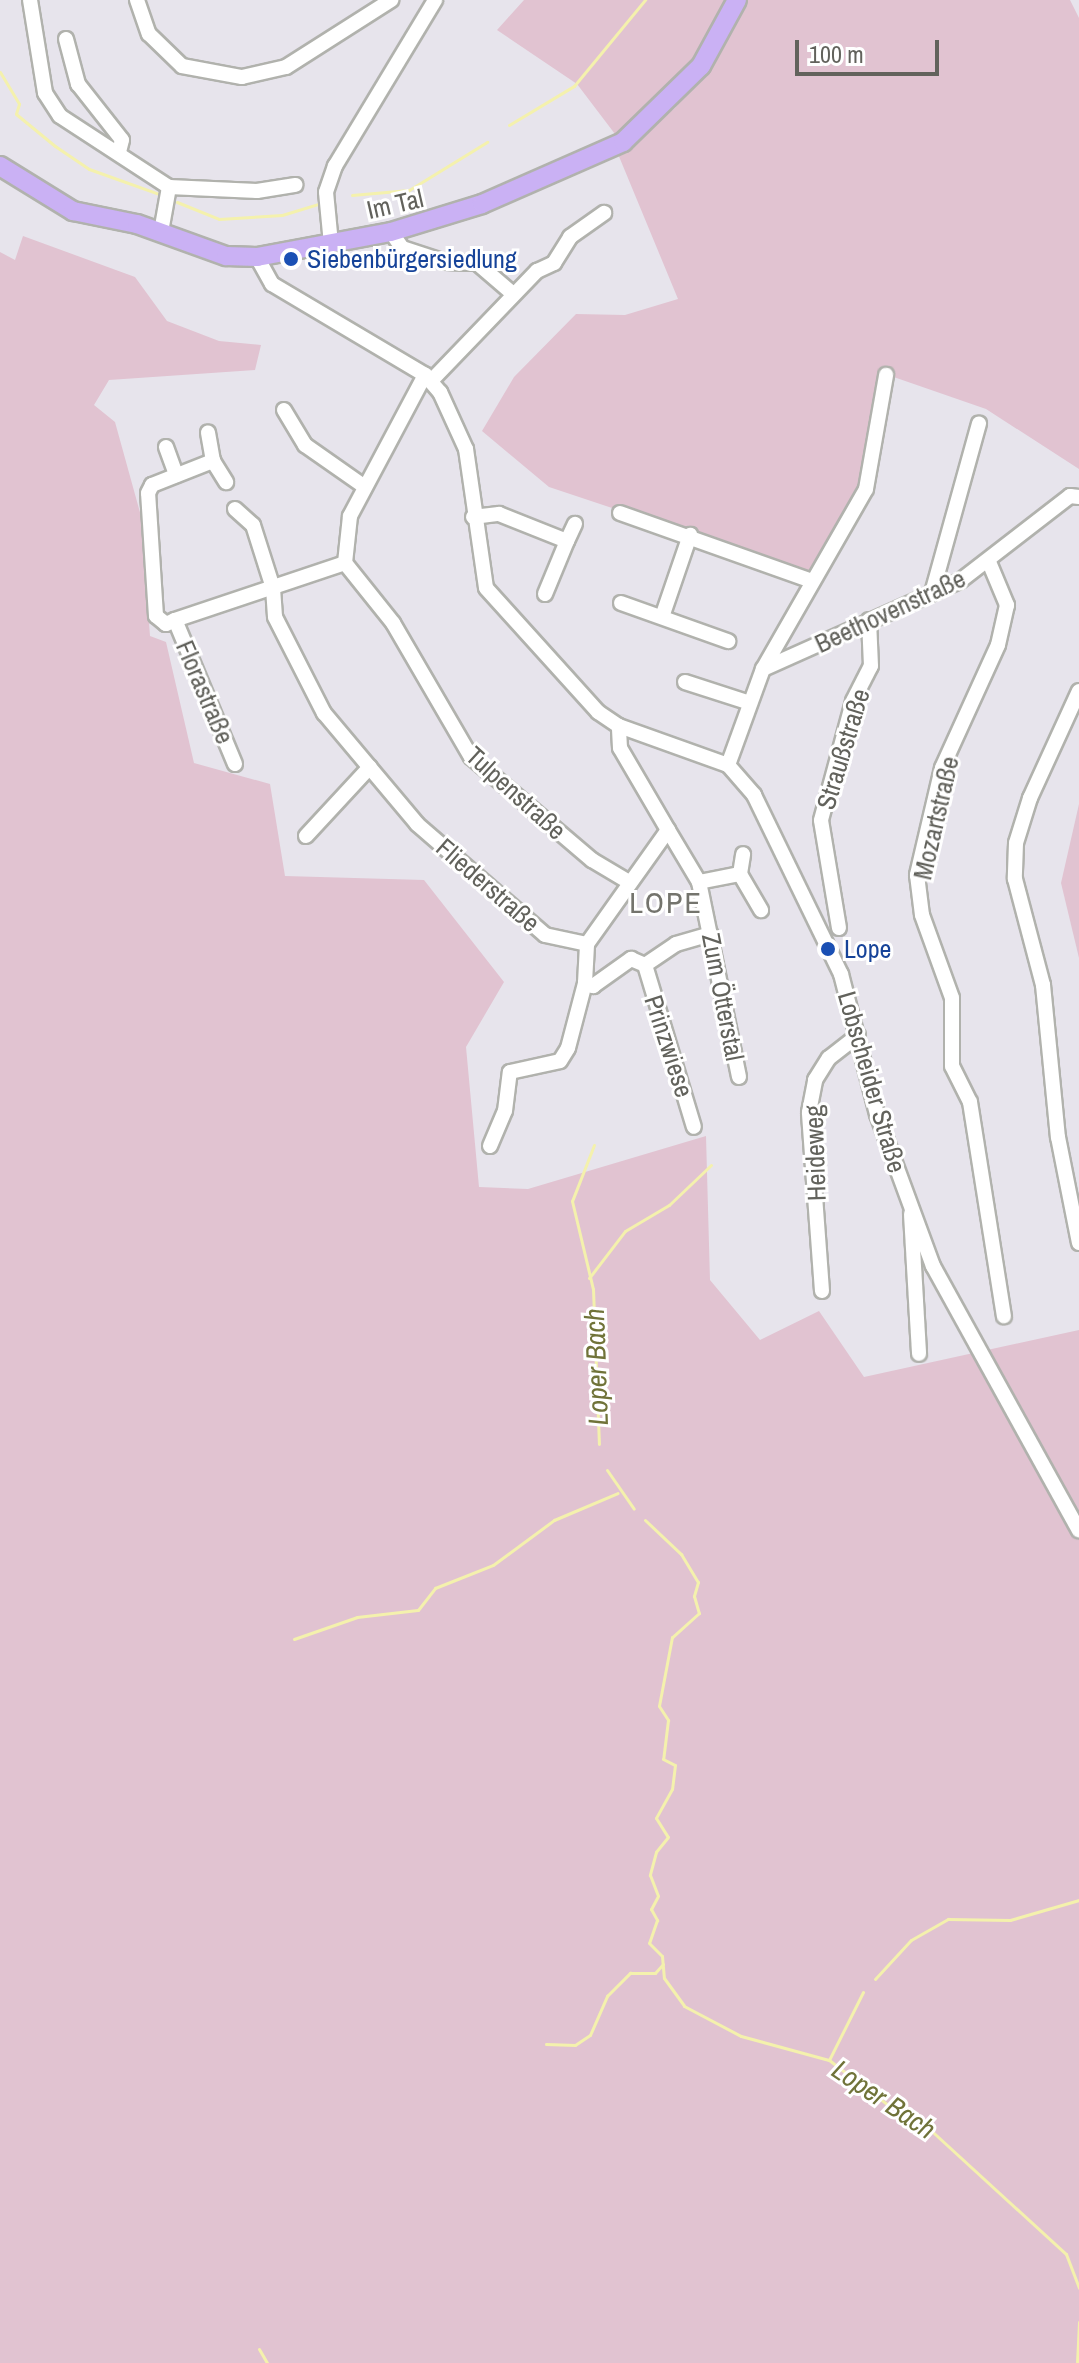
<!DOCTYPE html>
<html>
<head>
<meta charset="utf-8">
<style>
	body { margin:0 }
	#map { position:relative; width:1079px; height:2363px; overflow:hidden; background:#e7e4ec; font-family:"Archivo Narrow",sans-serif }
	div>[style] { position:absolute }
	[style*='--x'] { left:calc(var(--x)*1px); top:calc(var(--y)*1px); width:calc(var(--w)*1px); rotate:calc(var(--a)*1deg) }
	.green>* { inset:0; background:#e1c3d1 }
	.stream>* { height:3px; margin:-1.5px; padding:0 1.5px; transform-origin:1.5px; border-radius:1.5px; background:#f4f1ad }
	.roads { filter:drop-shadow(2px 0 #b1b2ad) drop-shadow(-2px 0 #b1b2ad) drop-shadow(0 2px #b1b2ad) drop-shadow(0 -2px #b1b2ad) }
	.minor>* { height:14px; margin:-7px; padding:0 7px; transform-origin:7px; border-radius:7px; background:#fff }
	.major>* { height:18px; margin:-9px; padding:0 9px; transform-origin:9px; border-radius:9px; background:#cab1f4 }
	.dots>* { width:22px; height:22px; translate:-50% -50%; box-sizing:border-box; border:4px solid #fff; border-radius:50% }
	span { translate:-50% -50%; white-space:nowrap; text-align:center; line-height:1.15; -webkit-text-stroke:6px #fff; paint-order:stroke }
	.street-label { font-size:26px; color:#62625c }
	.transit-label { font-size:26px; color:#164399 }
	.left { translate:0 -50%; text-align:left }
	.water-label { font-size:28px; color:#707339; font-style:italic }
	.quarter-label { font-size:30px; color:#74746d; letter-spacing:2px }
	.scale { position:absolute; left:795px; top:40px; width:144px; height:36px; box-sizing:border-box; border:4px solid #62625c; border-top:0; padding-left:10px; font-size:24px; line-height:28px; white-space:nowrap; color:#62625c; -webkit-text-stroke:6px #fff; paint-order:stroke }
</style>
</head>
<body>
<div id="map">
	<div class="green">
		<i style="clip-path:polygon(524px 0,731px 0,695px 63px,618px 138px,577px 84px,497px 30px)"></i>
		<i style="clip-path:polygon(743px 0,1070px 0,1079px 18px,1079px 469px,986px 409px,885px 374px,864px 487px,810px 574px,549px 487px,482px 431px,514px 377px,576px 314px,625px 315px,678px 299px,618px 154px,675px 108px,705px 71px)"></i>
		<i style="clip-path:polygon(23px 236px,135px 277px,167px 321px,219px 341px,261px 345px,255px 370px,109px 380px,94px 405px,115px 422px,141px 516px,150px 636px,166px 642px,194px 763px,270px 784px,285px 876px,424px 880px,504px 982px,466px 1047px,479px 1187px,528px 1189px,706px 1136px,710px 1280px,760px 1340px,819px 1311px,864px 1377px,1079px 1330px,1079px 2363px,0 2363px,0 252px,15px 260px)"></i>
		<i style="clip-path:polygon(1079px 804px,1079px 958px,1061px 883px)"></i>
	</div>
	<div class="stream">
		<i style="--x:0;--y:72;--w:37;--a:59"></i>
		<i style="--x:19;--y:104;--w:10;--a:107"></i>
		<i style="--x:16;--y:114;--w:50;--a:39.4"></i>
		<i style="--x:55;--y:146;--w:41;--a:34.1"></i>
		<i style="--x:89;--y:169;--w:74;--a:19.7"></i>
		<i style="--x:509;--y:125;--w:76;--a:-31"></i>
		<i style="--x:574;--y:86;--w:112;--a:-50.5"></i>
		<i style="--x:352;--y:195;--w:57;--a:-5"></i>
		<i style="--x:409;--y:190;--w:92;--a:-31.6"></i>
		<i style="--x:177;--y:202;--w:45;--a:22"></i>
		<i style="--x:219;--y:219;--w:63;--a:-3.6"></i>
		<i style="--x:282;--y:215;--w:39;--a:-17"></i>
		<i style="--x:594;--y:1145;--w:60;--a:111.4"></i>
		<i style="--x:572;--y:1201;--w:90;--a:76.6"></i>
		<i style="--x:593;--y:1289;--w:155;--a:87.8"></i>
		<i style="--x:589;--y:1278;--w:59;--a:-52.5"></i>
		<i style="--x:625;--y:1231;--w:51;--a:-30.6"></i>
		<i style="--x:669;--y:1205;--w:58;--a:-43.6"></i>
		<i style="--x:607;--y:1470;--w:47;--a:55.3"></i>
		<i style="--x:645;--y:1520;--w:50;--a:43.4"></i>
		<i style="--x:681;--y:1554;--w:33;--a:59"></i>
		<i style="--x:698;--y:1582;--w:15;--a:106"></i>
		<i style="--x:694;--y:1596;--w:18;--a:74"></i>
		<i style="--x:699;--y:1613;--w:36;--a:138"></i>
		<i style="--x:672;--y:1637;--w:70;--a:100.7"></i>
		<i style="--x:659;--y:1706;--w:17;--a:57"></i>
		<i style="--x:668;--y:1720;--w:39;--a:97"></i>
		<i style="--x:663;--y:1759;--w:13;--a:27"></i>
		<i style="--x:675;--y:1765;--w:24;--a:97"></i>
		<i style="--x:672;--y:1789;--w:33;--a:119"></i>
		<i style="--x:656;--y:1818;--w:22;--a:58"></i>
		<i style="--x:668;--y:1837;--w:19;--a:129"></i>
		<i style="--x:656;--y:1852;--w:24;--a:105"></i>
		<i style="--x:650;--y:1875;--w:22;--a:69"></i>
		<i style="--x:658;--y:1896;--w:15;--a:118"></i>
		<i style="--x:651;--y:1909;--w:13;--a:61"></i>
		<i style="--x:657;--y:1920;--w:24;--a:109"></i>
		<i style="--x:649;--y:1943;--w:18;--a:45"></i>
		<i style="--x:662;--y:1956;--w:22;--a:85"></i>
		<i style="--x:664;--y:1978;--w:34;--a:54"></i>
		<i style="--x:684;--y:2006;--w:64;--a:27.8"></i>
		<i style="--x:741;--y:2036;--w:91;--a:15.3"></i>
		<i style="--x:829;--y:2060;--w:79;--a:37.3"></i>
		<i style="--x:892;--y:2108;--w:21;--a:14"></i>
		<i style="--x:912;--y:2113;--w:209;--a:42.5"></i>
		<i style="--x:1066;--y:2254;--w:36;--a:69"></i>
		<i style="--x:294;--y:1639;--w:67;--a:-19.2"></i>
		<i style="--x:357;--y:1617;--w:61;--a:-6.5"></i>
		<i style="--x:418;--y:1610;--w:28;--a:-52"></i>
		<i style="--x:435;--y:1588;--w:62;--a:-21.6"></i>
		<i style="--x:493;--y:1565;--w:76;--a:-36.4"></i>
		<i style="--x:554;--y:1520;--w:69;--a:-22.9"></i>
		<i style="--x:875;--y:1979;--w:53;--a:-47.3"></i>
		<i style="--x:911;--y:1940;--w:43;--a:-29.6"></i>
		<i style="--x:948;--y:1919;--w:62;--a:0.9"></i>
		<i style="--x:1010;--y:1920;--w:72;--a:-16.2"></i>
		<i style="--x:546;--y:2044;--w:29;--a:2"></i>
		<i style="--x:575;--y:2045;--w:18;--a:-34"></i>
		<i style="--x:590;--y:2035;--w:43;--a:-66.4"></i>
		<i style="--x:607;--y:1996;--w:33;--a:-45"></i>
		<i style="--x:630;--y:1973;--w:25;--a:0"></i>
		<i style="--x:655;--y:1973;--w:12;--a:-48"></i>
		<i style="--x:829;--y:2060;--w:76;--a:-63.4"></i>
		<i style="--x:259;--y:2349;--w:16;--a:60"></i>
		<i style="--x:1077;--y:2363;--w:41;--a:-87.2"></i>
	</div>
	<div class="roads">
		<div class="minor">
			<i style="--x:30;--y:0;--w:94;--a:80.8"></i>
			<i style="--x:45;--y:93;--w:27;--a:57"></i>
			<i style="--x:60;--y:116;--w:130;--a:33.1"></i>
			<i style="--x:137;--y:0;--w:36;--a:71"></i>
			<i style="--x:149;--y:34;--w:46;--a:44.1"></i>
			<i style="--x:182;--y:66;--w:61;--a:10.4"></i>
			<i style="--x:242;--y:77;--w:45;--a:-12.8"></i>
			<i style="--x:286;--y:67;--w:125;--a:-32.5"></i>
			<i style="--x:66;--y:39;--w:47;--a:75.1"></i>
			<i style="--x:78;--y:84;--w:71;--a:51.8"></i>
			<i style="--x:122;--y:140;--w:12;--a:104"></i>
			<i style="--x:161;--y:232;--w:46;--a:-79.9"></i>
			<i style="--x:169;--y:187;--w:88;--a:2.6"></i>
			<i style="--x:257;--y:191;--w:39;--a:-9"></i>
			<i style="--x:391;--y:232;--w:19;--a:55"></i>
			<i style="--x:402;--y:248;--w:45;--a:18"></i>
			<i style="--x:445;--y:262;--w:32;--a:2"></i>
			<i style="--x:477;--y:263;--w:48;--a:40.7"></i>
			<i style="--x:331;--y:244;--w:52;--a:-95.5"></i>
			<i style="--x:326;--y:192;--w:28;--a:-71"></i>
			<i style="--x:335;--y:166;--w:194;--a:-58.9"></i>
			<i style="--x:257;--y:257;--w:31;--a:61"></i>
			<i style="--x:272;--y:284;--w:178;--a:30.7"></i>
			<i style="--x:425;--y:375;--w:23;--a:49"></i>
			<i style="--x:440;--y:392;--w:63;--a:65.5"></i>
			<i style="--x:466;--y:449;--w:140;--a:81.8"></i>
			<i style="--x:486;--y:588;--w:167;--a:47.9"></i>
			<i style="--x:598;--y:712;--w:25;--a:34"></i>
			<i style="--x:619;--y:726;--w:116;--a:19.7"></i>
			<i style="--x:728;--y:765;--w:40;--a:49"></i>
			<i style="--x:754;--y:795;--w:199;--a:64.1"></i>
			<i style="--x:841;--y:974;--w:145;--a:75.6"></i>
			<i style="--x:877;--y:1114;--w:162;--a:69.8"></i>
			<i style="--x:933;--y:1266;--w:302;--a:61.1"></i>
			<i style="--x:431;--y:381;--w:153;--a:-46.1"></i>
			<i style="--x:537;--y:271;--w:19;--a:-25"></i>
			<i style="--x:554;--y:263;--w:31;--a:-58"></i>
			<i style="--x:570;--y:237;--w:42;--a:-35.2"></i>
			<i style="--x:284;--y:410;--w:41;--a:59"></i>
			<i style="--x:305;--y:445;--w:73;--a:35"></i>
			<i style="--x:166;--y:447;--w:30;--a:70"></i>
			<i style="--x:213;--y:461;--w:25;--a:58"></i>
			<i style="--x:235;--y:509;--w:24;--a:42"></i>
			<i style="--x:253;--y:525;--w:66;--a:72.4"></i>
			<i style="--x:273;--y:588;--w:29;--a:86"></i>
			<i style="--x:275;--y:617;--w:108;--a:63"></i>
			<i style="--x:324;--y:713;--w:145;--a:50"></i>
			<i style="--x:417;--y:824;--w:169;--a:40.9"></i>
			<i style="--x:545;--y:935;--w:43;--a:12.1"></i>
			<i style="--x:587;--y:944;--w:140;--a:-54.6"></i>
			<i style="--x:668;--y:830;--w:95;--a:-120.3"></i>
			<i style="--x:620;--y:748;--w:22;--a:-93"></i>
			<i style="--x:620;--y:513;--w:204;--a:19.5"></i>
			<i style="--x:473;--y:517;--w:26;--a:-7"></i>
			<i style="--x:499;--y:514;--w:73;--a:21.7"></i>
			<i style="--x:567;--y:541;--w:19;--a:-65"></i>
			<i style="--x:989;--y:562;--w:47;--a:67.3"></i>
			<i style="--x:1007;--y:605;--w:41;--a:102.7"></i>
			<i style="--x:998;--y:645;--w:135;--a:114.5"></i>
			<i style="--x:942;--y:768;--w:110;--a:103.2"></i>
			<i style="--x:917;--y:875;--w:40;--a:82.9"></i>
			<i style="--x:922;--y:915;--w:88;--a:70.1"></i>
			<i style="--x:952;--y:998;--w:68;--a:90"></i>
			<i style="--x:952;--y:1066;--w:40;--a:63.4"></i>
			<i style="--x:970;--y:1102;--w:217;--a:81"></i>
			<i style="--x:345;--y:563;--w:77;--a:51.3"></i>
			<i style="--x:393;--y:623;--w:155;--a:59.8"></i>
			<i style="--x:471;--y:757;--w:159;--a:40.4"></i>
			<i style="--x:592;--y:860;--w:43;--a:30.7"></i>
			<i style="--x:345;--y:563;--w:47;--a:-83.9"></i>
			<i style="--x:350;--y:516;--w:160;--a:-62"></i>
			<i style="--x:932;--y:593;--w:176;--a:-74.5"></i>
			<i style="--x:545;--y:594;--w:57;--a:-67.5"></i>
			<i style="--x:621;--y:603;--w:114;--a:19.6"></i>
			<i style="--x:662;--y:617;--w:87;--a:-71.1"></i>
			<i style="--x:175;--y:620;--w:10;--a:156"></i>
			<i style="--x:166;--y:624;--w:13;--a:-141"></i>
			<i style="--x:156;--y:616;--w:123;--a:-93.7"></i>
			<i style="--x:148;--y:493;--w:9;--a:-63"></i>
			<i style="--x:152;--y:485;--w:66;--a:-21.5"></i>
			<i style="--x:213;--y:461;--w:29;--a:-100"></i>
			<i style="--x:763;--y:669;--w:207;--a:-60.2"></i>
			<i style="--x:866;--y:489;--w:116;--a:-80"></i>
			<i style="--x:685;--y:682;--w:68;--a:17.9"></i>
			<i style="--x:1079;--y:691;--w:118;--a:114.6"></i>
			<i style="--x:1030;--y:798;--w:47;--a:107.3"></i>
			<i style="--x:1016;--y:843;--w:36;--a:92"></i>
			<i style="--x:1015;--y:879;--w:110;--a:75.2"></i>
			<i style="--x:1043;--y:985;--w:153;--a:84.4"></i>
			<i style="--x:1058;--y:1137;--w:108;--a:78.8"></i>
			<i style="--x:235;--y:764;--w:156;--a:-112.6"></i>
			<i style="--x:175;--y:620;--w:179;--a:-18.5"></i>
			<i style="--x:728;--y:765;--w:102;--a:-70"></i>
			<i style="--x:763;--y:669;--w:216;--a:-24.1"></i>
			<i style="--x:960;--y:581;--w:139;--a:-37.7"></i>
			<i style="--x:1070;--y:496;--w:9;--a:6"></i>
			<i style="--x:668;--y:830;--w:61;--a:59.2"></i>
			<i style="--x:699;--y:882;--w:199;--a:78.4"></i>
			<i style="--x:306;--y:836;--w:94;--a:-47.2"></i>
			<i style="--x:740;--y:874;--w:42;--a:59.7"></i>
			<i style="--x:699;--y:882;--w:42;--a:-11"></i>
			<i style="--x:740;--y:874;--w:20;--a:-81"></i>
			<i style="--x:839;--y:928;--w:109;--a:-99.5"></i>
			<i style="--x:821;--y:820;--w:123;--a:-74.9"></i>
			<i style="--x:853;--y:701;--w:39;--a:-63"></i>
			<i style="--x:871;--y:666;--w:46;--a:-92.5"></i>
			<i style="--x:645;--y:965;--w:169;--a:73.2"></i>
			<i style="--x:585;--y:983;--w:9;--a:21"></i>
			<i style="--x:593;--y:986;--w:47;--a:-35.4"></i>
			<i style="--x:631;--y:959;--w:15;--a:23"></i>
			<i style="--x:645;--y:965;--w:37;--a:-34"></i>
			<i style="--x:676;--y:944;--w:36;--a:-16"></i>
			<i style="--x:490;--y:1146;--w:38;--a:-67"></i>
			<i style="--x:505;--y:1111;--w:39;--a:-83"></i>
			<i style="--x:510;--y:1072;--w:51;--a:-12.4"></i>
			<i style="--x:560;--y:1061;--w:15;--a:-58"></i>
			<i style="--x:568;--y:1048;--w:67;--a:-75.3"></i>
			<i style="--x:585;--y:983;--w:39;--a:-87"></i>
			<i style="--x:911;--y:1214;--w:140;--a:86.7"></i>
			<i style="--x:822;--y:1291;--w:179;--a:-94.2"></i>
			<i style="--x:809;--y:1112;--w:33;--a:-79"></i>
			<i style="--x:815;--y:1080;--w:26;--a:-58"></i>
			<i style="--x:829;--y:1058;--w:37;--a:-38"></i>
		</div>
		<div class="major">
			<i style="--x:0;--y:166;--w:86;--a:31.7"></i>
			<i style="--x:73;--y:211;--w:65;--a:11.5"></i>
			<i style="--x:137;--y:224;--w:95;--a:19.8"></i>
			<i style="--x:226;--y:256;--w:31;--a:2"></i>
			<i style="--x:257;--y:257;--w:136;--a:-10.6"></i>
			<i style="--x:391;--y:232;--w:95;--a:-17.1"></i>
			<i style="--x:482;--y:204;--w:154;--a:-23.7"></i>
			<i style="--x:623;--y:142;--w:109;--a:-44.3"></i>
			<i style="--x:701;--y:66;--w:75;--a:-61.4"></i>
		</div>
	</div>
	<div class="dots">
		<i style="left:291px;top:259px;background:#1a4fb4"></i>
		<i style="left:828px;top:949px;background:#1a4fb4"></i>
	</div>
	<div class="street-label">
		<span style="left:395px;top:204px;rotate:-13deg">Im Tal</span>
		<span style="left:890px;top:611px;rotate:-25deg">Beethovenstraße</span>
		<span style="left:205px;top:692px;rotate:67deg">Florastraße</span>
		<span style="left:843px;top:749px;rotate:-73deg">Straußstraße</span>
		<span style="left:516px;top:793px;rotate:42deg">Tulpenstraße</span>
		<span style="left:936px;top:818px;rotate:-77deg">Mozartstraße</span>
		<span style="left:488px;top:885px;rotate:41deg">Fliederstraße</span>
		<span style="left:723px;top:997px;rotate:79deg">Zum Ötterstal</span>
		<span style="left:669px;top:1046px;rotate:72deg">Prinzwiese</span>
		<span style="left:872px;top:1082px;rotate:74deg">Lobscheider Straße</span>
		<span style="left:815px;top:1153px;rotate:-92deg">Heideweg</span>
	</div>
	<div class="transit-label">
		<span class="left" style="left:307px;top:259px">Siebenbürgersiedlung</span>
		<span class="left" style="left:844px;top:949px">Lope</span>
	</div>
	<div class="water-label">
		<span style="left:596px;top:1367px;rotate:-92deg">Loper Bach</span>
		<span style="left:884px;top:2099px;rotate:34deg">Loper Bach</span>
	</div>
	<div class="quarter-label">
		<span style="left:666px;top:902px">LOPE</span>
	</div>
	<div class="scale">100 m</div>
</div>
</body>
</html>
